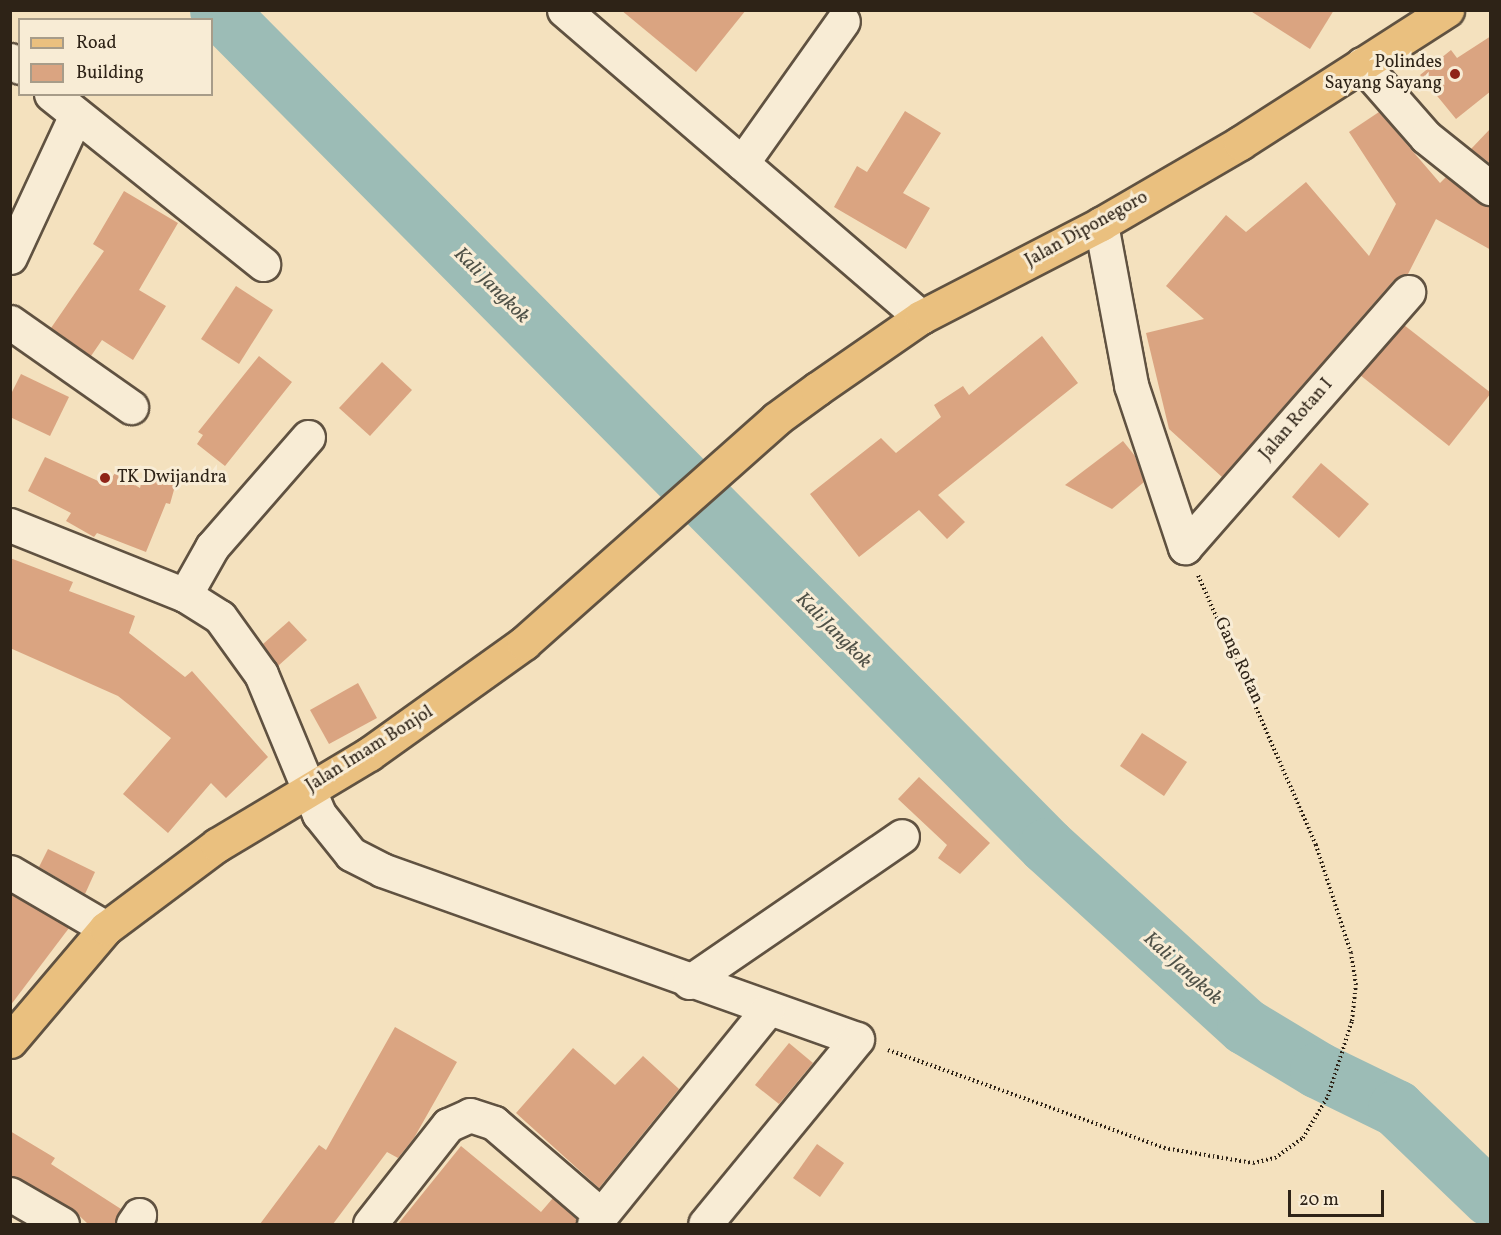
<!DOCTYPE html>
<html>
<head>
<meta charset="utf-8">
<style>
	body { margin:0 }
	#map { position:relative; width:1501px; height:1235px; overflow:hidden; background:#f4e1be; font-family:Vollkorn,serif }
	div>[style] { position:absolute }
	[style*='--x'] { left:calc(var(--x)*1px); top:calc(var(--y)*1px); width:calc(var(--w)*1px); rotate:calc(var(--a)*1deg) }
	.river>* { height:57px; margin:-28.5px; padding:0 28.5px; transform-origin:28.5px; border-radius:28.5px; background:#9cbcb6 }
	.building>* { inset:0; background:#daa481 }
	.path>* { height:4px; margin-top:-2px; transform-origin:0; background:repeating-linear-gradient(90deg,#2e2317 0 1.5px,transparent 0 4.5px) }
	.roads { filter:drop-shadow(2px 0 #605241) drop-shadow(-2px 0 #605241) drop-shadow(0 2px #605241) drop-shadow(0 -2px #605241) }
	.minor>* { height:33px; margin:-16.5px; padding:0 16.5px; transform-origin:16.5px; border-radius:16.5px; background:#f8ecd5 }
	.major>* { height:33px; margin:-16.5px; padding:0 16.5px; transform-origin:16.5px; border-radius:16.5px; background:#eac07f }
	.dots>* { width:16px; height:16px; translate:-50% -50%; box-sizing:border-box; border:3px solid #f8ecd5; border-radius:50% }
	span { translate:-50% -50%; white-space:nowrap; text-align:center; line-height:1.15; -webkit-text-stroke:6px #f8ecd5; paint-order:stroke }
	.poi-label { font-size:18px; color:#2e2317 }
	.right { translate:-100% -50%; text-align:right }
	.left { translate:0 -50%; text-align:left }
	.street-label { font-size:18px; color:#2e2317 }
	.water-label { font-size:20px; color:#4f5147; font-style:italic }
	.frame { position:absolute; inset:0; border:12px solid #2e2317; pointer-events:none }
	.legend { position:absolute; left:18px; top:18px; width:195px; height:78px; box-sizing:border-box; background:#f8ecd5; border:2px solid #a79c89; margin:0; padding:8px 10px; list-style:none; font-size:18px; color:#2e2317 }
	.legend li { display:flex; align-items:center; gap:12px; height:30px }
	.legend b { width:30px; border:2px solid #a79c89 }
	.scale { position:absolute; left:1288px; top:1190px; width:96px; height:27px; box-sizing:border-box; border:3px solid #2e2317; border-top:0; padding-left:8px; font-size:18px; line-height:21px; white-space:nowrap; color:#2e2317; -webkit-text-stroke:4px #f8ecd5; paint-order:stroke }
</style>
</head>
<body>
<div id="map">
	<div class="river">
		<i style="--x:218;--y:10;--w:1177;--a:45.24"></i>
		<i style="--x:1047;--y:846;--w:268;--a:42.3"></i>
		<i style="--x:1245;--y:1026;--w:85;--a:31.1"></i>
		<i style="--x:1318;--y:1070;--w:87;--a:26"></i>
		<i style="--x:1396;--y:1108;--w:130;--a:43.8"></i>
	</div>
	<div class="building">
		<i style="clip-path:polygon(621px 10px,746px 10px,696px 72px)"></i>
		<i style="clip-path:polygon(1249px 10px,1334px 10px,1310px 49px)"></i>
		<i style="clip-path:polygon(1491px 36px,1491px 91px,1456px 119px,1420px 75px,1451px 50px,1457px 58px)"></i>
		<i style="clip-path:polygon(905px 111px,941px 133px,903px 193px,930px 208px,906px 249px,834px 207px,857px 166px,867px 172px)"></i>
		<i style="clip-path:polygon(1379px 112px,1440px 183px,1446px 177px,1478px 203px,1491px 206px,1491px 250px,1436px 219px,1408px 274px,1394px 280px,1222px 477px,1169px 429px,1146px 333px,1204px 319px,1166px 286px,1226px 215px,1246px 232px,1306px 182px,1369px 256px,1396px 204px,1349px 132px)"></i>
		<i style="clip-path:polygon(1491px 128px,1491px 164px,1471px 149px)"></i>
		<i style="clip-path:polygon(124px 191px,178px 223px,139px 290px,166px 306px,133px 360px,102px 340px,91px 356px,51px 328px,104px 251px,93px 244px)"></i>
		<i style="clip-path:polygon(236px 286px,273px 310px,239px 364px,201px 339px)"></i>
		<i style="clip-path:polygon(1404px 325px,1491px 393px,1449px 446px,1360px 375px)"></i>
		<i style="clip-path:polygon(1042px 336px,1078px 383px,938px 495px,965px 522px,947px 539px,919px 510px,859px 557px,810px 494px,881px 438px,896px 453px,941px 417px,934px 405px,963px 386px,969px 395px)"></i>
		<i style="clip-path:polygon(259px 356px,292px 382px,225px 466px,197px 444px,203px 435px,198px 432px)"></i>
		<i style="clip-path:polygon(382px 362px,412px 390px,370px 436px,339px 408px)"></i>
		<i style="clip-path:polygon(21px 374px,69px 397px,50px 436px,10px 417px,10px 396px)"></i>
		<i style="clip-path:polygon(1123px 441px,1135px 456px,1144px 482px,1112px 509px,1065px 485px)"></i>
		<i style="clip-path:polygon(45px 457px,107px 485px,115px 473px,140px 488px,144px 470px,177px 479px,170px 504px,166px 503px,146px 552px,97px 533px,94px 537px,66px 521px,71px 513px,28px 491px)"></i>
		<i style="clip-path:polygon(1321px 463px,1369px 504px,1339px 538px,1292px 497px)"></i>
		<i style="clip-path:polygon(10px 558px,73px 582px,69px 591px,135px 616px,129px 633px,185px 677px,192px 671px,268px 757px,226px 798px,211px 783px,168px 833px,123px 794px,171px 738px,118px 696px,10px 648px)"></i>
		<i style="clip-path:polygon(289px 621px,307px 640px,278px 666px,263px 644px)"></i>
		<i style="clip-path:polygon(358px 683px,377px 718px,329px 744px,310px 710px)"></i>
		<i style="clip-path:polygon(1142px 733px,1187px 762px,1164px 796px,1120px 766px)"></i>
		<i style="clip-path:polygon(919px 777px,990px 843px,960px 874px,938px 858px,947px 845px,898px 799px)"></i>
		<i style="clip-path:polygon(48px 849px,95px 872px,85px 894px,39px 867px)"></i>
		<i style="clip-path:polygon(10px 894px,69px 928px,10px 1006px)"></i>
		<i style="clip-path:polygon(395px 1027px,457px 1062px,414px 1138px,398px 1158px,387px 1152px,333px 1224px,260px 1224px,319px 1145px,326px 1150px)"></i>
		<i style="clip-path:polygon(789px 1043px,813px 1063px,779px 1104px,755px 1085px)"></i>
		<i style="clip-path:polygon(573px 1048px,615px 1085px,643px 1056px,679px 1089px,599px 1188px,516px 1113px)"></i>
		<i style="clip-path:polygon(10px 1131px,55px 1158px,51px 1164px,121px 1209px,115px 1224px,88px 1224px,71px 1208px,10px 1175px)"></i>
		<i style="clip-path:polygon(817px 1144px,844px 1163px,820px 1197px,793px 1178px)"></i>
		<i style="clip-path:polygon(461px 1146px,541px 1212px,553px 1198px,576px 1219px,576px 1224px,398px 1224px)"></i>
	</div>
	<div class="path">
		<i style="--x:888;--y:1050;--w:293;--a:19.5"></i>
		<i style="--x:1164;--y:1148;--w:90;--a:9.6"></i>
		<i style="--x:1253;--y:1163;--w:23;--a:-13"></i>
		<i style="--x:1275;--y:1158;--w:34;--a:-36"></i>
		<i style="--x:1303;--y:1138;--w:49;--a:-59.2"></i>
		<i style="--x:1328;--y:1096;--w:79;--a:-72.3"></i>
		<i style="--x:1352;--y:1021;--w:36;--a:-84"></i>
		<i style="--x:1356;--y:985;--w:32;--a:-99"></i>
		<i style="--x:1351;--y:953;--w:114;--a:-108"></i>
		<i style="--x:1316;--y:845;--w:295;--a:-113.6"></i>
	</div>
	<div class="roads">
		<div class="minor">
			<i style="--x:564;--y:10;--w:471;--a:40.7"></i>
			<i style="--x:10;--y:60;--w:12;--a:35"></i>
			<i style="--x:1362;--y:64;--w:97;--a:48.8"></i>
			<i style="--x:1426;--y:137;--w:82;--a:38.6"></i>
			<i style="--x:51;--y:94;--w:272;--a:38.7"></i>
			<i style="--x:742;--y:163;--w:174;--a:-54.6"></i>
			<i style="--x:1101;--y:224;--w:164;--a:79.4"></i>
			<i style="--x:1131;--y:385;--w:171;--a:71.6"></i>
			<i style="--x:10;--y:257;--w:157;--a:-65.1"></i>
			<i style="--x:10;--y:322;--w:148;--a:35.1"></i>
			<i style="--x:10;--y:525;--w:188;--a:21.8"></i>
			<i style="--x:185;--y:595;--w:41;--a:32.2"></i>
			<i style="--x:220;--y:617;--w:70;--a:54.3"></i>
			<i style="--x:261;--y:674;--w:152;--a:67.5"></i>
			<i style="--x:319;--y:814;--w:51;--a:51.3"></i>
			<i style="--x:351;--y:854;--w:35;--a:27"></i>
			<i style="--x:382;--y:870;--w:504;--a:19.59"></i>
			<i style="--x:857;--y:1039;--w:239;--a:129.4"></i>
			<i style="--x:1185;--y:547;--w:339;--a:-48.8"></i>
			<i style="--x:185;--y:595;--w:55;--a:-60.6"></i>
			<i style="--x:212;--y:547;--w:146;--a:-48.9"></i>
			<i style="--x:10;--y:872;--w:111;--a:30.3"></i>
			<i style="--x:689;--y:982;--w:258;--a:-34.4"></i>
			<i style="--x:10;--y:1194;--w:60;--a:30"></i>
			<i style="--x:133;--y:1224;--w:11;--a:-56"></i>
			<i style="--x:370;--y:1224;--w:126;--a:-51.8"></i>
			<i style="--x:448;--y:1125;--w:24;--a:-24"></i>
			<i style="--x:470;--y:1115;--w:25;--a:18"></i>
			<i style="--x:494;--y:1123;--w:141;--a:40.7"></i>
			<i style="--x:594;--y:1224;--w:275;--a:-51"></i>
		</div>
		<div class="major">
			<i style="--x:10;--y:1041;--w:148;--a:-49.7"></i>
			<i style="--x:106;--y:928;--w:139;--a:-36.8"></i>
			<i style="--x:217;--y:845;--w:177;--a:-30.9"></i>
			<i style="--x:369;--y:754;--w:191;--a:-35.6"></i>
			<i style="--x:524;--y:643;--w:337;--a:-41.6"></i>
			<i style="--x:776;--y:419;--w:51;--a:-36.2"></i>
			<i style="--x:817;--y:389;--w:126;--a:-34.7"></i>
			<i style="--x:921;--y:317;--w:203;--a:-27.3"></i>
			<i style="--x:1101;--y:224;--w:161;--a:-30.2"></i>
			<i style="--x:1240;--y:143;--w:246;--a:-32.7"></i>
		</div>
	</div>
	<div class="dots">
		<i style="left:1455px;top:74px;background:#8f2418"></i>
		<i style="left:105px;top:478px;background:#8f2418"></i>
	</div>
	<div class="poi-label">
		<span class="right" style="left:1442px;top:74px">Polindes<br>Sayang Sayang</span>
		<span class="left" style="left:117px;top:478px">TK Dwijandra</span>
	</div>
	<div class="street-label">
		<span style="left:1087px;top:230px;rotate:-29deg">Jalan Diponegoro</span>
		<span style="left:1297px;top:420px;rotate:-49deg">Jalan Rotan I</span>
		<span style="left:1238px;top:661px;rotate:65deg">Gang Rotan</span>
		<span style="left:370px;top:750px;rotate:-32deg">Jalan Imam Bonjol</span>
	</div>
	<div class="water-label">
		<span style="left:491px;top:286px;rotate:45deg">Kali Jangkok</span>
		<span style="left:833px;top:631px;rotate:45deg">Kali Jangkok</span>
		<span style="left:1182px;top:969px;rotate:42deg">Kali Jangkok</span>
	</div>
	<div class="frame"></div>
	<ul class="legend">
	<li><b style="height:8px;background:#eac07f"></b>Road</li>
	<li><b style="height:16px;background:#daa481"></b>Building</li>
	</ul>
	<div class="scale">20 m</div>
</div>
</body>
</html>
